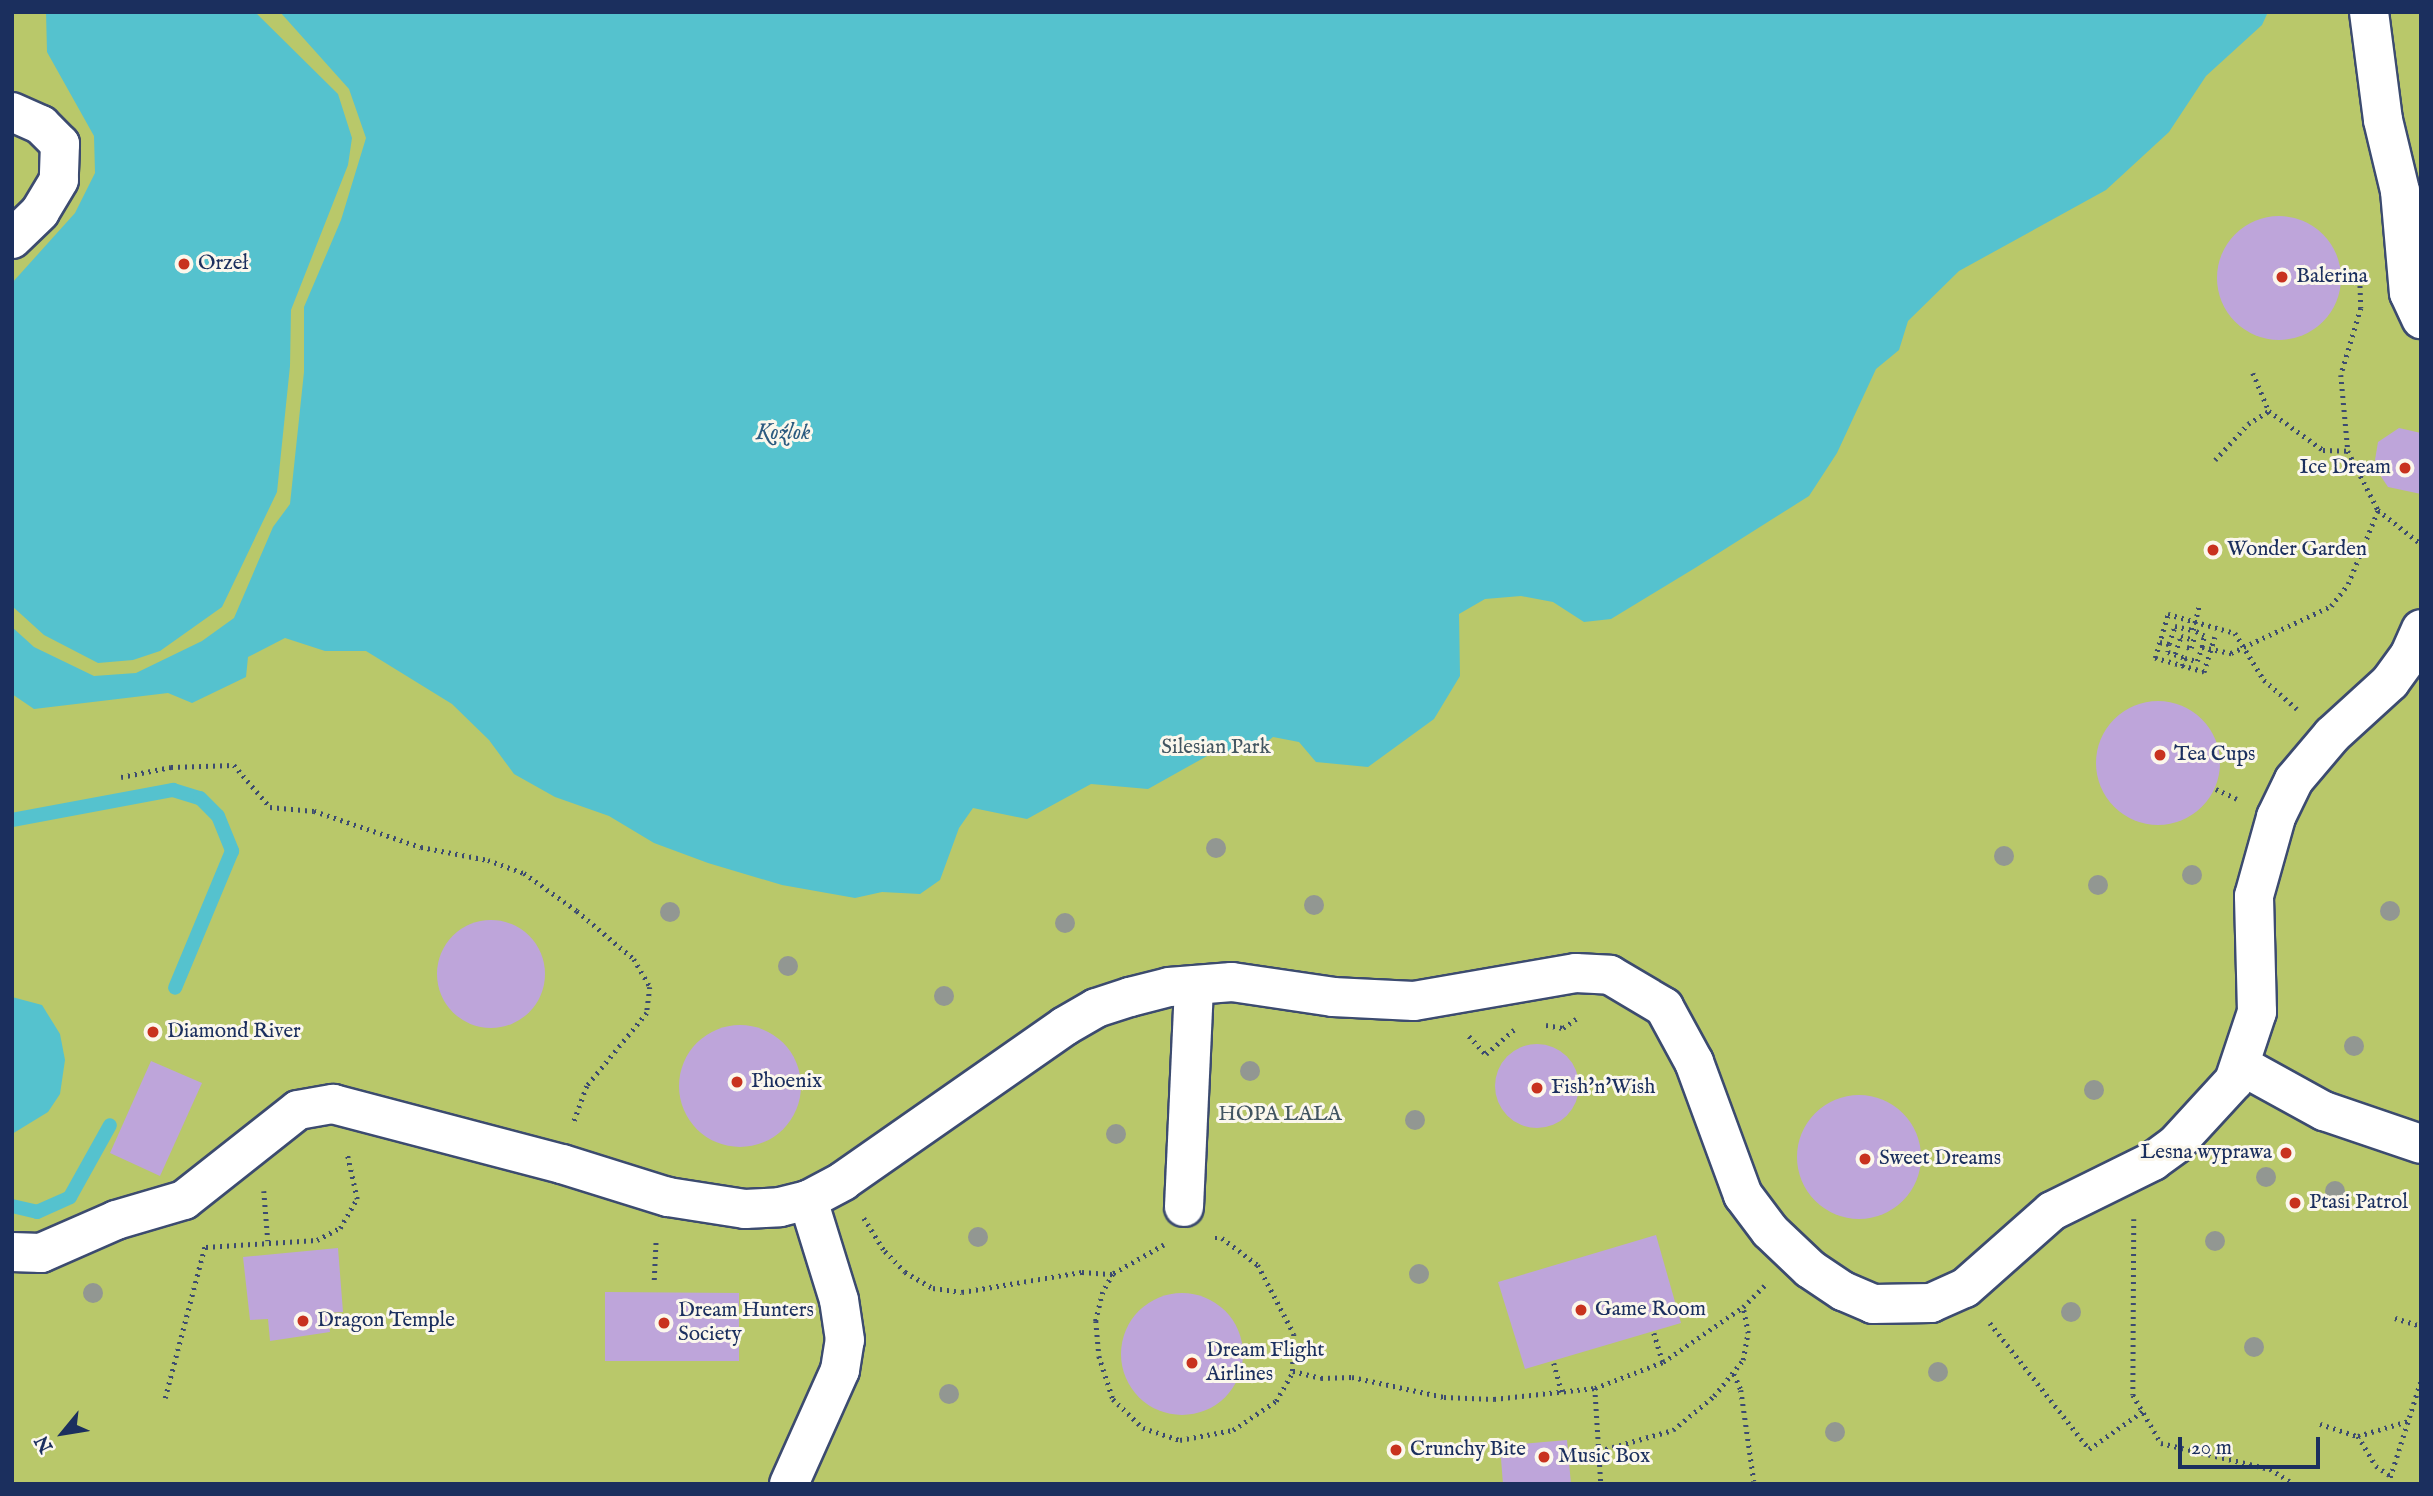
<!DOCTYPE html>
<html>
<head>
<meta charset="utf-8">
<style>
	body { margin:0 }
	#map { position:relative; width:2433px; height:1496px; overflow:hidden; background:#f4e8cf; font-family:"IM FELL English",serif }
	div>[style] { position:absolute }
	[style*='--x'] { left:calc(var(--x)*1px); top:calc(var(--y)*1px); width:calc(var(--w)*1px); rotate:calc(var(--a)*1deg) }
	.green>* { inset:0; background:#b9c86a }
	.water>* { inset:0; background:#55c2ce }
	.stream>* { height:14px; margin:-7px; padding:0 7px; transform-origin:7px; border-radius:7px; background:#55c2ce }
	.building>* { inset:0; background:#bea5da }
	.round { border-radius:50% }
	.path>* { height:4.5px; margin-top:-2.25px; transform-origin:0; background:repeating-linear-gradient(90deg,#3c4b6f 0 2px,transparent 0 7px) }
	.roads { filter:drop-shadow(2px 0 #3c4b6f) drop-shadow(-2px 0 #3c4b6f) drop-shadow(0 2px #3c4b6f) drop-shadow(0 -2px #3c4b6f) }
	.minor>* { height:38px; margin:-19px; padding:0 19px; transform-origin:19px; border-radius:19px; background:#fff }
	.trees>* { width:20px; height:20px; margin:-10px; border-radius:50%; background:#929792 }
	.dots>* { width:19px; height:19px; translate:-50% -50%; box-sizing:border-box; border:4px solid #fbf7ec; border-radius:50% }
	span { translate:-50% -50%; white-space:nowrap; text-align:center; line-height:1.15; -webkit-text-stroke:6px #fbf7ec; paint-order:stroke }
	.poi-label { font-size:21px; color:#1b2f5e }
	.left { translate:0 -50%; text-align:left }
	.right { translate:-100% -50%; text-align:right }
	.park-label { font-size:21px; color:#425561 }
	.water-label { font-size:23px; color:#2c5b80; font-style:italic }
	.frame { position:absolute; inset:0; border:14px solid #1b2f5e; pointer-events:none }
	.north { position:absolute; left:28px; top:1398px; width:70px; height:70px; -webkit-text-stroke:5px #fbf7ec; paint-order:stroke; rotate:240deg; font-size:19px; font-weight:700; line-height:28px; text-align:center; color:#1b2f5e }
	.north::after { content:''; display:block; margin:auto; width:24px; height:32px; background:#1b2f5e; clip-path:polygon(50% 0,100% 100%,50% 72%,0 100%) }
	.scale { position:absolute; left:2178px; top:1437px; width:142px; height:32px; box-sizing:border-box; border:4px solid #1b2f5e; border-top:0; padding-left:9px; font-size:21px; line-height:24px; white-space:nowrap; color:#1b2f5e; -webkit-text-stroke:5px #fbf7ec; paint-order:stroke }
</style>
</head>
<body>
<div id="map">
	<div class="green">
		<i style="clip-path:polygon(12px 12px,2421px 12px,2421px 1484px,12px 1484px)"></i>
	</div>
	<div class="water">
		<i style="clip-path:polygon(46px 12px,255px 12px,338px 94px,352px 138px,348px 165px,291px 310px,290px 366px,277px 492px,222px 607px,160px 651px,133px 660px,98px 663px,44px 635px,12px 606px,12px 283px,75px 213px,95px 173px,94px 136px,47px 52px)"></i>
		<i style="clip-path:polygon(280px 12px,2268px 12px,2262px 25px,2206px 76px,2169px 132px,2106px 190px,1959px 271px,1908px 321px,1899px 350px,1876px 369px,1837px 453px,1809px 496px,1695px 568px,1611px 619px,1584px 622px,1553px 602px,1521px 596px,1485px 599px,1459px 614px,1460px 676px,1434px 719px,1368px 767px,1316px 762px,1299px 742px,1273px 737px,1253px 754px,1216px 751px,1148px 789px,1091px 784px,1027px 819px,973px 808px,959px 828px,940px 880px,920px 894px,882px 892px,855px 898px,782px 885px,708px 863px,654px 843px,609px 816px,555px 797px,514px 774px,489px 740px,452px 704px,366px 651px,325px 651px,285px 638px,248px 657px,246px 677px,192px 703px,168px 693px,34px 709px,12px 694px,12px 627px,34px 647px,94px 676px,136px 673px,202px 641px,234px 618px,273px 527px,290px 504px,304px 372px,304px 307px,341px 220px,366px 138px,349px 89px)"></i>
		<i style="clip-path:polygon(12px 997px,42px 1005px,60px 1034px,65px 1060px,60px 1094px,48px 1112px,12px 1134px)"></i>
	</div>
	<div class="stream">
		<i style="--x:12;--y:820;--w:164;--a:-10.6"></i>
		<i style="--x:173;--y:790;--w:28;--a:17"></i>
		<i style="--x:200;--y:798;--w:25;--a:45"></i>
		<i style="--x:218;--y:816;--w:38;--a:68"></i>
		<i style="--x:232;--y:851;--w:148;--a:112.6"></i>
		<i style="--x:12;--y:1206;--w:26;--a:13"></i>
		<i style="--x:37;--y:1212;--w:36;--a:-24"></i>
		<i style="--x:70;--y:1197;--w:82;--a:-60.9"></i>
	</div>
	<div class="building">
		<i class="round" style="left:2217px;top:216px;width:124px;height:124px"></i>
		<i style="clip-path:polygon(2399px 428px,2421px 433px,2421px 494px,2388px 487px,2374px 466px,2378px 442px)"></i>
		<i class="round" style="left:2096px;top:701px;width:124px;height:124px"></i>
		<i class="round" style="left:437px;top:920px;width:108px;height:108px"></i>
		<i class="round" style="left:679px;top:1025px;width:122px;height:122px"></i>
		<i class="round" style="left:1495px;top:1044px;width:84px;height:84px"></i>
		<i style="clip-path:polygon(151px 1061px,202px 1083px,160px 1176px,110px 1153px)"></i>
		<i class="round" style="left:1797px;top:1095px;width:124px;height:124px"></i>
		<i style="clip-path:polygon(1656px 1235px,1681px 1323px,1525px 1369px,1498px 1282px)"></i>
		<i style="clip-path:polygon(338px 1248px,343px 1312px,328px 1313px,330px 1332px,270px 1341px,268px 1319px,250px 1320px,243px 1257px)"></i>
		<i style="clip-path:polygon(605px 1292px,739px 1293px,739px 1361px,605px 1361px)"></i>
		<i class="round" style="left:1121px;top:1293px;width:122px;height:122px"></i>
		<i style="clip-path:polygon(1567px 1440px,1571px 1484px,1503px 1484px,1500px 1446px)"></i>
	</div>
	<div class="path">
		<i style="--x:2360;--y:279;--w:29;--a:88"></i>
		<i style="--x:2361;--y:308;--w:70;--a:106.6"></i>
		<i style="--x:2341;--y:375;--w:76;--a:84.7"></i>
		<i style="--x:2348;--y:451;--w:66;--a:63"></i>
		<i style="--x:2378;--y:510;--w:55;--a:38.3"></i>
		<i style="--x:2253;--y:373;--w:41;--a:67.2"></i>
		<i style="--x:2215;--y:460;--w:49;--a:-47.5"></i>
		<i style="--x:2248;--y:424;--w:25;--a:-32"></i>
		<i style="--x:2269;--y:411;--w:67;--a:35.8"></i>
		<i style="--x:2323;--y:450;--w:25;--a:2"></i>
		<i style="--x:2215;--y:637;--w:37;--a:107"></i>
		<i style="--x:2204;--y:672;--w:51;--a:-164.1"></i>
		<i style="--x:2155;--y:658;--w:46;--a:-73.5"></i>
		<i style="--x:2168;--y:614;--w:70;--a:15.8"></i>
		<i style="--x:2235;--y:633;--w:55;--a:58.3"></i>
		<i style="--x:2264;--y:680;--w:44;--a:41.3"></i>
		<i style="--x:2160;--y:642;--w:9;--a:13"></i>
		<i style="--x:2169;--y:644;--w:8;--a:97"></i>
		<i style="--x:2168;--y:652;--w:18;--a:19"></i>
		<i style="--x:2169;--y:644;--w:19;--a:-72"></i>
		<i style="--x:2175;--y:626;--w:18;--a:13"></i>
		<i style="--x:2187;--y:647;--w:4;--a:14"></i>
		<i style="--x:2191;--y:648;--w:10;--a:-73"></i>
		<i style="--x:2202;--y:647;--w:30;--a:12"></i>
		<i style="--x:2231;--y:653;--w:110;--a:-25.2"></i>
		<i style="--x:2331;--y:606;--w:28;--a:-52"></i>
		<i style="--x:2348;--y:584;--w:80;--a:-67.9"></i>
		<i style="--x:2175;--y:654;--w:19;--a:-72"></i>
		<i style="--x:2181;--y:636;--w:14;--a:17"></i>
		<i style="--x:2182;--y:666;--w:9;--a:-69"></i>
		<i style="--x:2185;--y:658;--w:12;--a:14"></i>
		<i style="--x:2197;--y:661;--w:15;--a:-70"></i>
		<i style="--x:2202;--y:647;--w:11;--a:-80"></i>
		<i style="--x:2204;--y:636;--w:13;--a:-151"></i>
		<i style="--x:2193;--y:630;--w:25;--a:-76"></i>
		<i style="--x:121;--y:777;--w:51;--a:-11.3"></i>
		<i style="--x:171;--y:767;--w:63;--a:-1.8"></i>
		<i style="--x:234;--y:765;--w:55;--a:49.4"></i>
		<i style="--x:270;--y:807;--w:44;--a:5.2"></i>
		<i style="--x:314;--y:811;--w:113;--a:18.6"></i>
		<i style="--x:421;--y:847;--w:68;--a:11"></i>
		<i style="--x:488;--y:860;--w:38;--a:20"></i>
		<i style="--x:524;--y:873;--w:65;--a:35.6"></i>
		<i style="--x:577;--y:911;--w:75;--a:40.1"></i>
		<i style="--x:634;--y:959;--w:32;--a:60"></i>
		<i style="--x:650;--y:987;--w:26;--a:97"></i>
		<i style="--x:647;--y:1013;--w:94;--a:129.4"></i>
		<i style="--x:587;--y:1086;--w:38;--a:110"></i>
		<i style="--x:2216;--y:789;--w:23;--a:25"></i>
		<i style="--x:1546;--y:1025;--w:17;--a:10"></i>
		<i style="--x:1563;--y:1028;--w:16;--a:-35"></i>
		<i style="--x:1469;--y:1036;--w:25;--a:47"></i>
		<i style="--x:1486;--y:1054;--w:37;--a:-41"></i>
		<i style="--x:264;--y:1191;--w:50;--a:85.4"></i>
		<i style="--x:864;--y:1218;--w:39;--a:58"></i>
		<i style="--x:885;--y:1251;--w:29;--a:46"></i>
		<i style="--x:905;--y:1272;--w:32;--a:30"></i>
		<i style="--x:933;--y:1288;--w:29;--a:8"></i>
		<i style="--x:962;--y:1292;--w:122;--a:-9.5"></i>
		<i style="--x:1082;--y:1272;--w:31;--a:4"></i>
		<i style="--x:2134;--y:1219;--w:176;--a:90.3"></i>
		<i style="--x:2133;--y:1395;--w:56;--a:59.7"></i>
		<i style="--x:2161;--y:1443;--w:112;--a:13.4"></i>
		<i style="--x:2270;--y:1469;--w:28;--a:32"></i>
		<i style="--x:1215;--y:1238;--w:7;--a:0"></i>
		<i style="--x:1222;--y:1238;--w:45;--a:36.9"></i>
		<i style="--x:1258;--y:1265;--w:78;--a:62.4"></i>
		<i style="--x:1294;--y:1334;--w:37;--a:92"></i>
		<i style="--x:1293;--y:1371;--w:29;--a:14"></i>
		<i style="--x:1321;--y:1378;--w:31;--a:-2"></i>
		<i style="--x:1352;--y:1377;--w:94;--a:12.3"></i>
		<i style="--x:1444;--y:1397;--w:50;--a:2.3"></i>
		<i style="--x:1494;--y:1399;--w:102;--a:-6.2"></i>
		<i style="--x:1595;--y:1388;--w:73;--a:-20.9"></i>
		<i style="--x:1663;--y:1362;--w:97;--a:-34.5"></i>
		<i style="--x:1743;--y:1307;--w:31;--a:-45"></i>
		<i style="--x:1164;--y:1245;--w:59;--a:150.4"></i>
		<i style="--x:1113;--y:1274;--w:21;--a:119"></i>
		<i style="--x:1103;--y:1292;--w:30;--a:104"></i>
		<i style="--x:1096;--y:1321;--w:35;--a:85"></i>
		<i style="--x:1099;--y:1356;--w:45;--a:72"></i>
		<i style="--x:1113;--y:1399;--w:42;--a:44"></i>
		<i style="--x:1143;--y:1428;--w:39;--a:18"></i>
		<i style="--x:1180;--y:1440;--w:54;--a:-10.7"></i>
		<i style="--x:1233;--y:1430;--w:52;--a:-34"></i>
		<i style="--x:1276;--y:1401;--w:34;--a:-60"></i>
		<i style="--x:206;--y:1247;--w:111;--a:-3.6"></i>
		<i style="--x:317;--y:1240;--w:26;--a:-28"></i>
		<i style="--x:340;--y:1228;--w:34;--a:-60"></i>
		<i style="--x:357;--y:1199;--w:46;--a:-102.5"></i>
		<i style="--x:654;--y:1280;--w:42;--a:-87.3"></i>
		<i style="--x:2395;--y:1318;--w:27;--a:17"></i>
		<i style="--x:1990;--y:1323;--w:160;--a:51.8"></i>
		<i style="--x:2089;--y:1449;--w:66;--a:-35.1"></i>
		<i style="--x:1654;--y:1333;--w:30;--a:73"></i>
		<i style="--x:1554;--y:1363;--w:30;--a:75"></i>
		<i style="--x:1734;--y:1374;--w:17;--a:66"></i>
		<i style="--x:1741;--y:1390;--w:92;--a:81.9"></i>
		<i style="--x:1595;--y:1388;--w:96;--a:86.4"></i>
		<i style="--x:165;--y:1398;--w:158;--a:-75.3"></i>
		<i style="--x:2320;--y:1424;--w:40;--a:18"></i>
		<i style="--x:2358;--y:1436;--w:52;--a:-16.7"></i>
		<i style="--x:2358;--y:1436;--w:35;--a:59"></i>
		<i style="--x:2376;--y:1466;--w:18;--a:34"></i>
		<i style="--x:1599;--y:1451;--w:77;--a:-15.8"></i>
		<i style="--x:1673;--y:1430;--w:53;--a:-39.7"></i>
		<i style="--x:1714;--y:1396;--w:46;--a:-51.1"></i>
		<i style="--x:1743;--y:1360;--w:27;--a:-80"></i>
		<i style="--x:1748;--y:1333;--w:26;--a:-101"></i>
		<i style="--x:2388;--y:1484;--w:109;--a:-72.4"></i>
	</div>
	<div class="roads">
		<div class="minor">
			<i style="--x:2369;--y:12;--w:109;--a:82.6"></i>
			<i style="--x:2383;--y:120;--w:73;--a:76.5"></i>
			<i style="--x:2400;--y:191;--w:102;--a:85"></i>
			<i style="--x:2409;--y:293;--w:29;--a:65"></i>
			<i style="--x:12;--y:112;--w:32;--a:24"></i>
			<i style="--x:41;--y:125;--w:27;--a:45"></i>
			<i style="--x:60;--y:144;--w:36;--a:92"></i>
			<i style="--x:59;--y:180;--w:37;--a:121"></i>
			<i style="--x:40;--y:212;--w:39;--a:136"></i>
			<i style="--x:2242;--y:1066;--w:94;--a:28.8"></i>
			<i style="--x:2324;--y:1111;--w:102;--a:18.8"></i>
			<i style="--x:1184;--y:1207;--w:222;--a:-87.4"></i>
			<i style="--x:12;--y:1252;--w:29;--a:2"></i>
			<i style="--x:41;--y:1253;--w:82;--a:-23.7"></i>
			<i style="--x:116;--y:1220;--w:71;--a:-16.4"></i>
			<i style="--x:184;--y:1200;--w:145;--a:-38.3"></i>
			<i style="--x:298;--y:1110;--w:36;--a:-10"></i>
			<i style="--x:333;--y:1104;--w:237;--a:14.7"></i>
			<i style="--x:562;--y:1164;--w:111;--a:17.3"></i>
			<i style="--x:668;--y:1197;--w:78;--a:8.9"></i>
			<i style="--x:745;--y:1209;--w:35;--a:-3"></i>
			<i style="--x:780;--y:1207;--w:29;--a:-14"></i>
			<i style="--x:808;--y:1200;--w:40;--a:-28"></i>
			<i style="--x:843;--y:1181;--w:271;--a:-34.9"></i>
			<i style="--x:1065;--y:1026;--w:36;--a:-30"></i>
			<i style="--x:1096;--y:1008;--w:36;--a:-18"></i>
			<i style="--x:1130;--y:997;--w:40;--a:-14.4"></i>
			<i style="--x:1169;--y:987;--w:63;--a:-4.5"></i>
			<i style="--x:1232;--y:982;--w:102;--a:8.4"></i>
			<i style="--x:1333;--y:997;--w:81;--a:2.8"></i>
			<i style="--x:1414;--y:1001;--w:164;--a:-9.8"></i>
			<i style="--x:1576;--y:973;--w:34;--a:3"></i>
			<i style="--x:1610;--y:975;--w:63;--a:30.7"></i>
			<i style="--x:1664;--y:1007;--w:63;--a:61.4"></i>
			<i style="--x:1694;--y:1062;--w:142;--a:69.8"></i>
			<i style="--x:1743;--y:1195;--w:45;--a:53.1"></i>
			<i style="--x:1770;--y:1231;--w:55;--a:43.5"></i>
			<i style="--x:1810;--y:1269;--w:40;--a:34"></i>
			<i style="--x:1843;--y:1291;--w:33;--a:23"></i>
			<i style="--x:1873;--y:1304;--w:58;--a:-1"></i>
			<i style="--x:1931;--y:1303;--w:37;--a:-24"></i>
			<i style="--x:1965;--y:1288;--w:116;--a:-41.5"></i>
			<i style="--x:2052;--y:1211;--w:113;--a:-26.3"></i>
			<i style="--x:2153;--y:1161;--w:29;--a:-36"></i>
			<i style="--x:2176;--y:1144;--w:86;--a:-47.4"></i>
			<i style="--x:2234;--y:1081;--w:73;--a:-71.6"></i>
			<i style="--x:2257;--y:1012;--w:116;--a:-91.5"></i>
			<i style="--x:2254;--y:896;--w:82;--a:-74.4"></i>
			<i style="--x:2276;--y:817;--w:41;--a:-64.1"></i>
			<i style="--x:2294;--y:780;--w:59;--a:-49.8"></i>
			<i style="--x:2332;--y:735;--w:79;--a:-42.4"></i>
			<i style="--x:2390;--y:682;--w:34;--a:-54"></i>
			<i style="--x:2410;--y:654;--w:27;--a:-66"></i>
			<i style="--x:789;--y:1484;--w:125;--a:-65.9"></i>
			<i style="--x:840;--y:1370;--w:30;--a:-81"></i>
			<i style="--x:845;--y:1340;--w:40;--a:-98.5"></i>
			<i style="--x:839;--y:1300;--w:105;--a:-107.2"></i>
		</div>
	</div>
	<div class="trees">
		<i style="left:1216px;top:848px"></i>
		<i style="left:2004px;top:856px"></i>
		<i style="left:2192px;top:875px"></i>
		<i style="left:2098px;top:885px"></i>
		<i style="left:1314px;top:905px"></i>
		<i style="left:2390px;top:911px"></i>
		<i style="left:670px;top:912px"></i>
		<i style="left:1065px;top:923px"></i>
		<i style="left:788px;top:966px"></i>
		<i style="left:944px;top:996px"></i>
		<i style="left:2354px;top:1046px"></i>
		<i style="left:1250px;top:1071px"></i>
		<i style="left:2094px;top:1090px"></i>
		<i style="left:1415px;top:1120px"></i>
		<i style="left:1116px;top:1134px"></i>
		<i style="left:2266px;top:1177px"></i>
		<i style="left:2335px;top:1191px"></i>
		<i style="left:978px;top:1237px"></i>
		<i style="left:2215px;top:1241px"></i>
		<i style="left:1419px;top:1274px"></i>
		<i style="left:93px;top:1293px"></i>
		<i style="left:2071px;top:1312px"></i>
		<i style="left:2254px;top:1347px"></i>
		<i style="left:1938px;top:1372px"></i>
		<i style="left:949px;top:1394px"></i>
		<i style="left:1835px;top:1432px"></i>
	</div>
	<div class="dots">
		<i style="left:184px;top:264px;background:#c8321e"></i>
		<i style="left:2282px;top:277px;background:#c8321e"></i>
		<i style="left:2405px;top:468px;background:#c8321e"></i>
		<i style="left:2213px;top:550px;background:#c8321e"></i>
		<i style="left:2160px;top:755px;background:#c8321e"></i>
		<i style="left:153px;top:1032px;background:#c8321e"></i>
		<i style="left:737px;top:1082px;background:#c8321e"></i>
		<i style="left:1537px;top:1088px;background:#c8321e"></i>
		<i style="left:2286px;top:1153px;background:#c8321e"></i>
		<i style="left:1865px;top:1159px;background:#c8321e"></i>
		<i style="left:2295px;top:1203px;background:#c8321e"></i>
		<i style="left:1581px;top:1310px;background:#c8321e"></i>
		<i style="left:303px;top:1321px;background:#c8321e"></i>
		<i style="left:664px;top:1323px;background:#c8321e"></i>
		<i style="left:1192px;top:1363px;background:#c8321e"></i>
		<i style="left:1396px;top:1450px;background:#c8321e"></i>
		<i style="left:1544px;top:1457px;background:#c8321e"></i>
	</div>
	<div class="poi-label">
		<span class="left" style="left:198px;top:264px">Orzeł</span>
		<span class="left" style="left:2296px;top:277px">Balerina</span>
		<span class="right" style="left:2391px;top:468px">Ice Dream</span>
		<span class="left" style="left:2227px;top:550px">Wonder Garden</span>
		<span class="left" style="left:2174px;top:755px">Tea Cups</span>
		<span class="left" style="left:167px;top:1032px">Diamond River</span>
		<span class="left" style="left:751px;top:1082px">Phoenix</span>
		<span class="left" style="left:1551px;top:1088px">Fish'n'Wish</span>
		<span class="right" style="left:2272px;top:1153px">Lesna wyprawa</span>
		<span class="left" style="left:1879px;top:1159px">Sweet Dreams</span>
		<span class="left" style="left:2309px;top:1203px">Ptasi Patrol</span>
		<span class="left" style="left:1595px;top:1310px">Game Room</span>
		<span class="left" style="left:678px;top:1323px">Dream Hunters<br>Society</span>
		<span class="left" style="left:317px;top:1321px">Dragon Temple</span>
		<span class="left" style="left:1206px;top:1363px">Dream Flight<br>Airlines</span>
		<span class="left" style="left:1410px;top:1450px">Crunchy Bite</span>
		<span class="left" style="left:1558px;top:1457px">Music Box</span>
	</div>
	<div class="park-label">
		<span style="left:1216px;top:748px">Silesian Park</span>
		<span style="left:1280px;top:1115px">HOPA LALA</span>
	</div>
	<div class="water-label">
		<span style="left:783px;top:433px">Koźlok</span>
	</div>
	<div class="frame"></div>
	<div class="north">N</div>
	<div class="scale">20 m</div>
</div>
</body>
</html>
